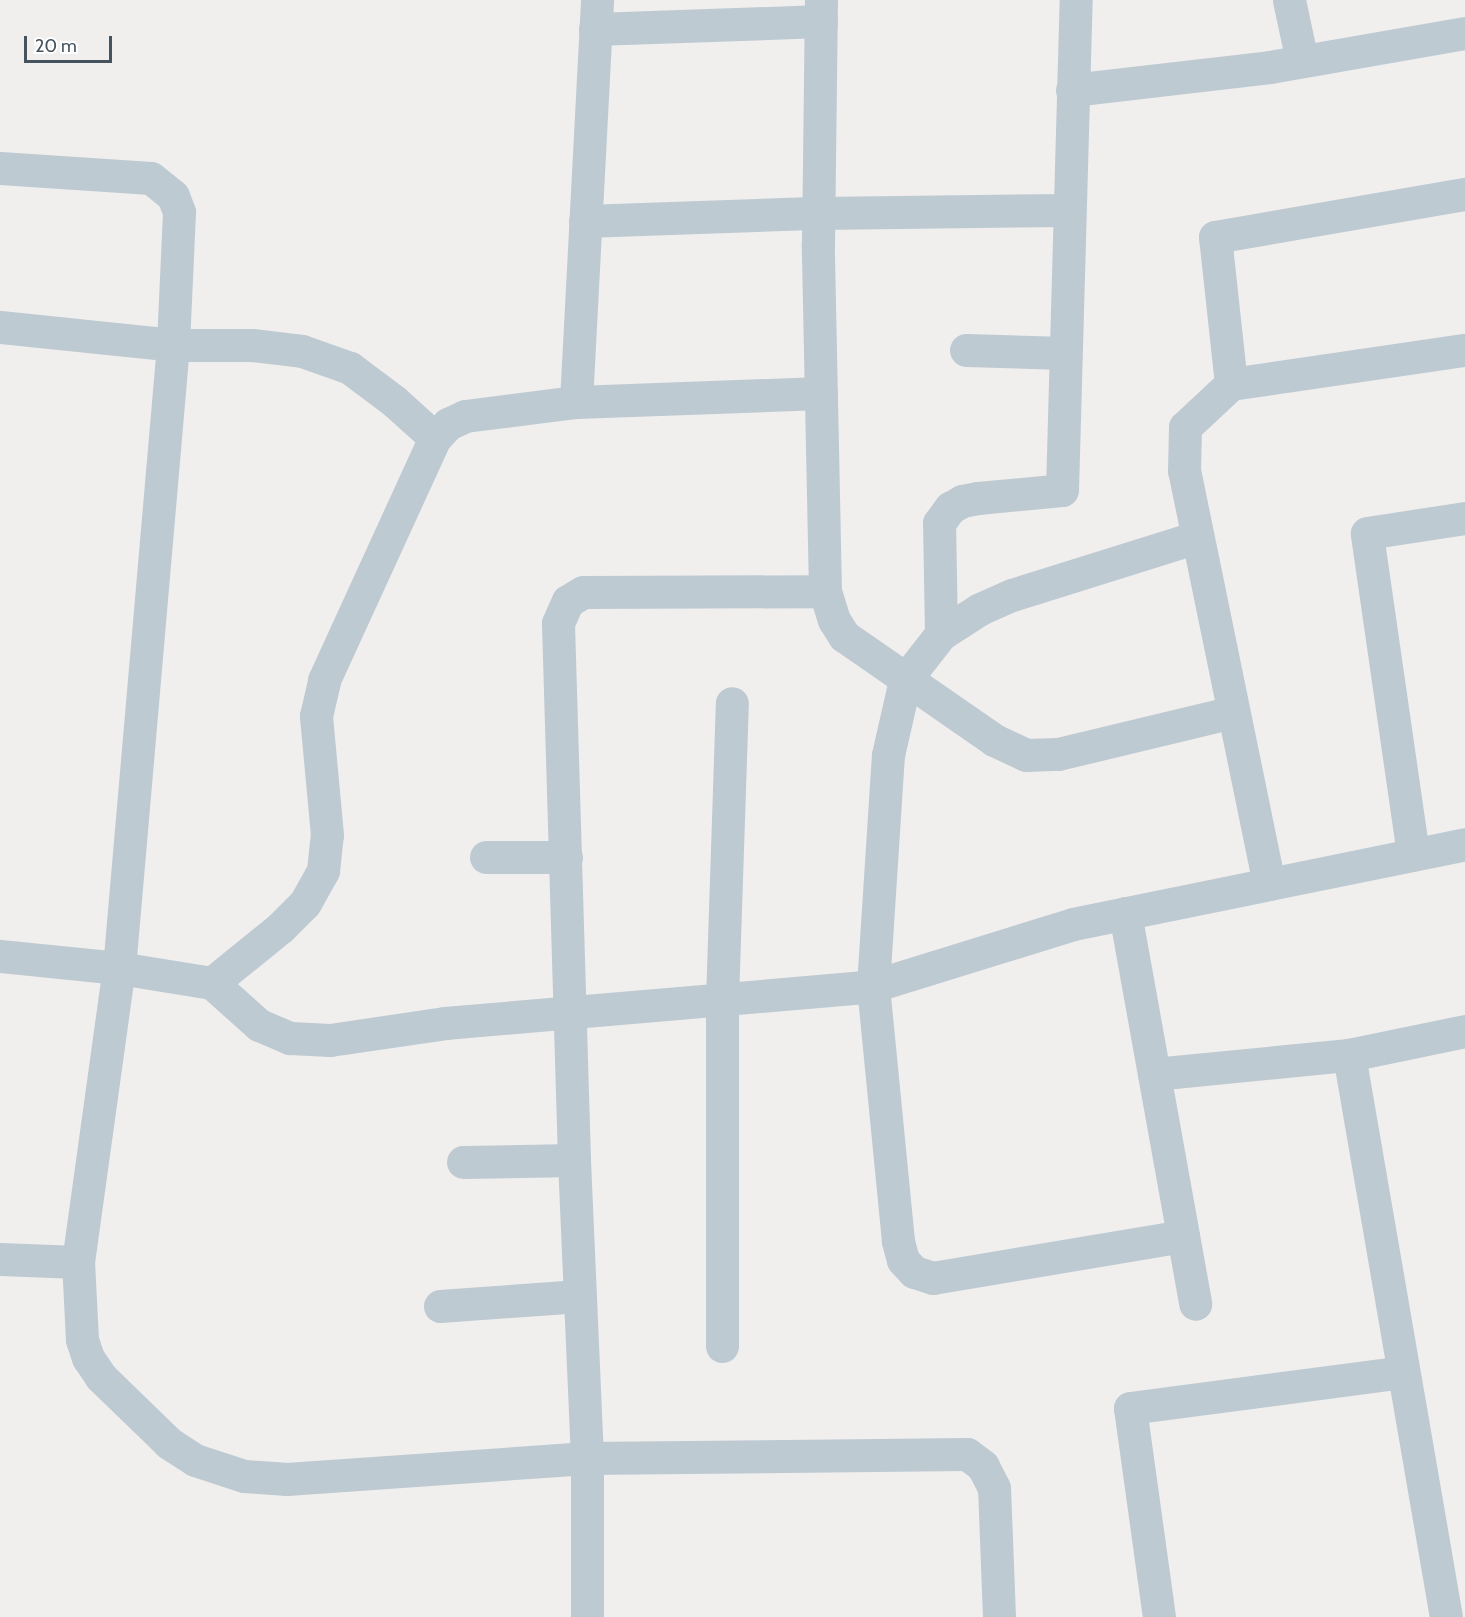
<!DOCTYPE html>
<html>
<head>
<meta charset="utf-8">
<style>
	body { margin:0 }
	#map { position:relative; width:1465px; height:1617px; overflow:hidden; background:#f1eeee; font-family:Cabin,sans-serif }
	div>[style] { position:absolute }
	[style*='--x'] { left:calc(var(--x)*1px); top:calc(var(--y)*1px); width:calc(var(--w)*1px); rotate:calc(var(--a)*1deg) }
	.minor>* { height:33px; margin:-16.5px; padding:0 16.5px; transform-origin:16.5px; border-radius:16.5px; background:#bdcad2 }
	span { translate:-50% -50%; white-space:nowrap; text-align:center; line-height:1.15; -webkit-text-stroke:5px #fff; paint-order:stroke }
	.scale { position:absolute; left:24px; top:36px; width:88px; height:27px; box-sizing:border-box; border:3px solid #44535e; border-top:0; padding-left:8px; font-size:18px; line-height:21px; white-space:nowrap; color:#44535e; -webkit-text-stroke:4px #fff; paint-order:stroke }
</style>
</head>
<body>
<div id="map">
	<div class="minor">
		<i style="--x:1289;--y:0;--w:62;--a:78"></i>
		<i style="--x:595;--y:29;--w:226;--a:-2"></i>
		<i style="--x:1072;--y:90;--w:199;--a:-6.6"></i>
		<i style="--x:1270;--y:67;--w:198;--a:-9.9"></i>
		<i style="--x:0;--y:168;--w:151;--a:3.8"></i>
		<i style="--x:151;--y:178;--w:28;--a:39"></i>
		<i style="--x:173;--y:196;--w:17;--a:69"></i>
		<i style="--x:179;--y:212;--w:133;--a:92.6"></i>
		<i style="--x:173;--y:345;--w:625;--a:94.95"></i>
		<i style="--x:119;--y:968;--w:120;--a:-174.2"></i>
		<i style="--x:585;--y:221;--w:234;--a:-2"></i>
		<i style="--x:819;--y:213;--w:250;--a:-0.7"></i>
		<i style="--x:0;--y:327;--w:174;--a:5.9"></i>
		<i style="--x:173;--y:345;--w:79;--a:0"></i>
		<i style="--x:252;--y:345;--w:50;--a:6.8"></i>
		<i style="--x:302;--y:351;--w:51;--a:19.5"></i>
		<i style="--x:350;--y:368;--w:55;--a:36.9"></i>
		<i style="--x:394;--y:401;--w:55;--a:42.1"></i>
		<i style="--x:966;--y:350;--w:99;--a:1.7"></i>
		<i style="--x:1231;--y:384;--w:148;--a:-96.2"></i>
		<i style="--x:1215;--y:237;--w:254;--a:-9.8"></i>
		<i style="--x:576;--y:402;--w:403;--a:-87"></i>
		<i style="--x:825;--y:591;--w:30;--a:73"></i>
		<i style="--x:834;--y:620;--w:19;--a:58"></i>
		<i style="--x:844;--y:636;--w:183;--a:34.7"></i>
		<i style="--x:994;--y:740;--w:35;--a:25"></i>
		<i style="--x:1026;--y:755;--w:32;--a:-2"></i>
		<i style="--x:1058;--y:754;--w:180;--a:-13.5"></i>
		<i style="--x:941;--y:634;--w:111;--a:-91"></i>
		<i style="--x:939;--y:523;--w:19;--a:-54"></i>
		<i style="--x:950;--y:508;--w:14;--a:-30"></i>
		<i style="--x:962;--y:501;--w:16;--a:-11"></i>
		<i style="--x:978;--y:498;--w:84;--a:-5.4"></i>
		<i style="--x:1062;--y:490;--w:490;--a:-88.4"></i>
		<i style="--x:1413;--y:854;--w:324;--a:-98.2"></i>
		<i style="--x:1367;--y:533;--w:99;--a:-8.7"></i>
		<i style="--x:486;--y:857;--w:80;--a:0"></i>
		<i style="--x:1269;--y:884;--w:422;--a:-101.6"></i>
		<i style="--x:1184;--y:471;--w:44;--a:-88.7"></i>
		<i style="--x:1185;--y:427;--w:63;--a:-43.1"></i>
		<i style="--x:1231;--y:384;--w:236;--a:-8.3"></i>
		<i style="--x:1125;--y:913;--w:397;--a:79.8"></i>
		<i style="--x:212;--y:983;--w:87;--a:-39"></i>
		<i style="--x:280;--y:928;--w:35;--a:-45"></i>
		<i style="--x:305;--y:903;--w:37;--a:-61"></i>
		<i style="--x:323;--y:871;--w:36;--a:-84"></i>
		<i style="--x:327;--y:835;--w:120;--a:-95.3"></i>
		<i style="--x:316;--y:716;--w:37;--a:-77"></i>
		<i style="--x:324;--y:680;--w:266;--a:-65.4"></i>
		<i style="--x:435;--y:438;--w:19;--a:-47"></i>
		<i style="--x:448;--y:424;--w:19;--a:-25"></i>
		<i style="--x:465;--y:416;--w:112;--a:-7.2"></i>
		<i style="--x:576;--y:402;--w:245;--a:-2.1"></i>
		<i style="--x:1349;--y:1055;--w:570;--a:80.21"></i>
		<i style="--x:1154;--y:1074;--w:196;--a:-5.6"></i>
		<i style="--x:1349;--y:1055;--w:118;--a:-11.7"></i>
		<i style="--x:463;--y:1162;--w:111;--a:-1"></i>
		<i style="--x:1183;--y:1236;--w:254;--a:170.5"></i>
		<i style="--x:933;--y:1278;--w:20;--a:-162"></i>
		<i style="--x:914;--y:1272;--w:16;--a:-133"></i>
		<i style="--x:903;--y:1260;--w:20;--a:-105"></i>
		<i style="--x:898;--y:1241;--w:256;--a:-95.6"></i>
		<i style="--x:873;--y:986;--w:231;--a:-86.3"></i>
		<i style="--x:888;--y:755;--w:77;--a:-77.2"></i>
		<i style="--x:905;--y:680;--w:58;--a:-52"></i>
		<i style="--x:941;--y:634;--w:46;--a:-32.7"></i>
		<i style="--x:980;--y:609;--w:35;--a:-24"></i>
		<i style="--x:1012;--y:595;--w:194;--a:-17.4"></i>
		<i style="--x:0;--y:1259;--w:78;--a:2.2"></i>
		<i style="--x:440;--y:1306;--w:140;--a:-4.1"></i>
		<i style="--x:722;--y:1346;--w:346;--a:-90"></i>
		<i style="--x:722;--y:1000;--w:297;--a:-88.1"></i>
		<i style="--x:587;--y:1617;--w:159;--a:-90"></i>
		<i style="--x:587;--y:1458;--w:298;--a:-92.5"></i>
		<i style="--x:574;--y:1160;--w:537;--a:-91.71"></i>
		<i style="--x:558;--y:623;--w:24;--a:-66"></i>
		<i style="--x:568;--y:601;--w:17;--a:-31"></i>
		<i style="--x:583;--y:592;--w:242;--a:-0.2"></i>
		<i style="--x:825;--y:591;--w:348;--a:-91.2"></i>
		<i style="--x:818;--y:243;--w:243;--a:-89.3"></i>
		<i style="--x:999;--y:1617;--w:129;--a:-92.2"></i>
		<i style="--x:994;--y:1488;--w:25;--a:-117"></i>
		<i style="--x:983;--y:1466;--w:20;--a:-143"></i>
		<i style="--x:967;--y:1454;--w:380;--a:179.4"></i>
		<i style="--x:587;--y:1458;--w:301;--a:176"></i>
		<i style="--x:287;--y:1479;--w:43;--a:-176"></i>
		<i style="--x:244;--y:1476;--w:52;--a:-161.9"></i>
		<i style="--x:195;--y:1460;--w:31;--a:-147"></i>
		<i style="--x:169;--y:1443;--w:95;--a:-135.9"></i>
		<i style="--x:101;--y:1377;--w:23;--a:-124"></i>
		<i style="--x:88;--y:1358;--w:19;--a:-108"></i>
		<i style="--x:82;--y:1340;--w:78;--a:-92.9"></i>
		<i style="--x:78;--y:1262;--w:297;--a:-82.1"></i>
		<i style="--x:119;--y:968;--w:94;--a:9.2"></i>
		<i style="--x:212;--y:983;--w:63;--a:41.8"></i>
		<i style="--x:259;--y:1025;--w:34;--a:23"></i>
		<i style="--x:290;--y:1038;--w:40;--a:2.9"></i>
		<i style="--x:330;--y:1040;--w:116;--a:-8.4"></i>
		<i style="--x:445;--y:1023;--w:430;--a:-4.9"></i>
		<i style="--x:873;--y:986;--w:209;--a:-17.2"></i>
		<i style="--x:1073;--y:924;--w:400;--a:-11.5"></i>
		<i style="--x:1159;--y:1617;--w:211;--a:-97.9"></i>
		<i style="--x:1130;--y:1408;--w:274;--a:-7.5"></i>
	</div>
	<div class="scale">20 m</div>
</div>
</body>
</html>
